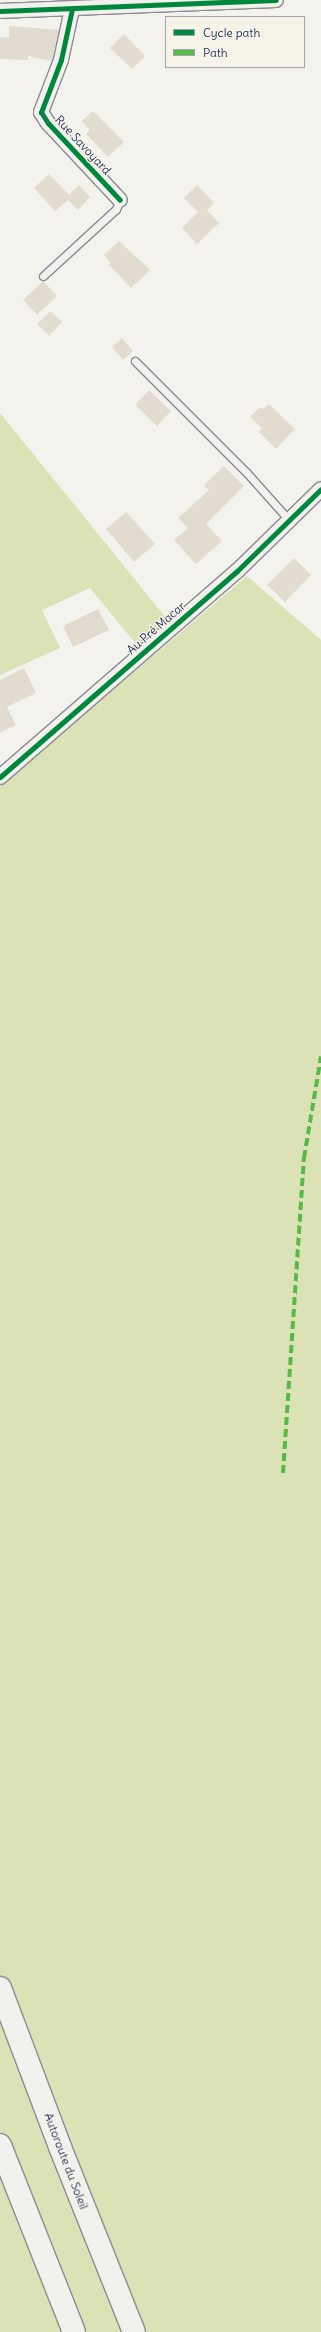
<!DOCTYPE html>
<html>
<head>
<meta charset="utf-8">
<style>
	body { margin:0 }
	#map { position:relative; width:321px; height:2332px; overflow:hidden; background:#f4f2ec; font-family:Delius,sans-serif }
	div>[style] { position:absolute }
	[style*='--x'] { left:calc(var(--x)*1px); top:calc(var(--y)*1px); width:calc(var(--w)*1px); rotate:calc(var(--a)*1deg) }
	.green>* { inset:0; background:#dbe3b6 }
	.building>* { inset:0; background:#e2dcd0 }
	.roads { filter:drop-shadow(1px 0 #898c92) drop-shadow(-1px 0 #898c92) drop-shadow(0 1px #898c92) drop-shadow(0 -1px #898c92) }
	.service>* { height:7px; margin:-3.5px; padding:0 3.5px; transform-origin:3.5px; border-radius:3.5px; background:#f2f1ed }
	.minor>* { height:14px; margin:-7px; padding:0 7px; transform-origin:7px; border-radius:7px; background:#f2f1ed }
	.motorway>* { height:22px; margin:-11px; padding:0 11px; transform-origin:11px; border-radius:11px; background:#f2f1ed }
	.quiet>* { height:4px; margin-top:-2px; transform-origin:0; background:repeating-linear-gradient(90deg,#58b947 0 8px,transparent 0 12px) }
	.cycleway>* { height:5px; margin:-2.5px; padding:0 2.5px; transform-origin:2.5px; border-radius:2.5px; background:#00873e }
	span { translate:-50% -50%; white-space:nowrap; text-align:center; line-height:1.15; -webkit-text-stroke:3px #f7f3e8; paint-order:stroke }
	.street-label { font-size:12px; color:#1b2f5e }
	.legend { position:absolute; left:165px; top:16px; width:140px; height:52px; box-sizing:border-box; background:#f7f3e8; border:1px solid #9fa5b1; margin:0; padding:5px 7px; list-style:none; font-size:12px; color:#1b2f5e }
	.legend li { display:flex; align-items:center; gap:8px; height:20px }
	.legend b { width:20px; border:1px solid #9fa5b1 }
</style>
</head>
<body>
<div id="map">
	<div class="green">
		<i style="clip-path:polygon(0 413px,171px 624px,141px 650px,90px 588px,42px 610px,60px 648px,0 675px)"></i>
		<i style="clip-path:polygon(247px 576px,321px 640px,321px 2332px,0 2332px,0 786px)"></i>
	</div>
	<div class="building">
		<i style="clip-path:polygon(9px 26px,59px 30px,52px 61px,28px 56px,28px 60px,0 59px,0 37px,9px 38px)"></i>
		<i style="clip-path:polygon(124px 34px,145px 56px,132px 69px,110px 48px)"></i>
		<i style="clip-path:polygon(93px 111px,124px 142px,108px 157px,86px 134px,90px 130px,82px 121px)"></i>
		<i style="clip-path:polygon(49px 174px,69px 195px,79px 185px,90px 197px,78px 210px,68px 200px,55px 211px,34px 188px)"></i>
		<i style="clip-path:polygon(197px 185px,214px 203px,207px 210px,219px 223px,197px 244px,182px 228px,198px 212px,184px 198px)"></i>
		<i style="clip-path:polygon(119px 241px,150px 270px,131px 288px,109px 265px,111px 263px,104px 255px)"></i>
		<i style="clip-path:polygon(43px 281px,57px 296px,37px 315px,23px 300px)"></i>
		<i style="clip-path:polygon(50px 311px,62px 322px,49px 336px,37px 324px)"></i>
		<i style="clip-path:polygon(122px 338px,133px 351px,123px 360px,112px 347px)"></i>
		<i style="clip-path:polygon(149px 390px,171px 411px,157px 426px,135px 405px)"></i>
		<i style="clip-path:polygon(269px 404px,295px 429px,276px 449px,259px 432px,262px 428px,250px 417px,260px 407px,263px 409px)"></i>
		<i style="clip-path:polygon(224px 466px,244px 486px,206px 524px,222px 541px,196px 564px,174px 540px,188px 528px,178px 518px,209px 490px,204px 485px)"></i>
		<i style="clip-path:polygon(126px 512px,155px 544px,134px 562px,106px 529px)"></i>
		<i style="clip-path:polygon(294px 558px,311px 575px,285px 602px,267px 585px)"></i>
		<i style="clip-path:polygon(98px 609px,109px 630px,73px 647px,63px 626px)"></i>
		<i style="clip-path:polygon(24px 668px,36px 693px,7px 707px,16px 725px,0 733px,0 680px)"></i>
	</div>
	<div class="roads">
		<div class="service">
			<i style="--x:43;--y:276;--w:99;--a:-42.5"></i>
			<i style="--x:116;--y:209;--w:10;--a:-66"></i>
			<i style="--x:135;--y:361;--w:158;--a:45"></i>
			<i style="--x:247;--y:473;--w:63;--a:48.2"></i>
		</div>
		<div class="minor">
			<i style="--x:72;--y:9;--w:52;--a:102.2"></i>
			<i style="--x:61;--y:60;--w:56;--a:111"></i>
			<i style="--x:41;--y:112;--w:13;--a:58"></i>
			<i style="--x:48;--y:123;--w:105;--a:46.9"></i>
			<i style="--x:0;--y:11;--w:276;--a:-2.3"></i>
			<i style="--x:0;--y:777;--w:314;--a:-41"></i>
			<i style="--x:237;--y:571;--w:117;--a:-44.3"></i>
		</div>
		<div class="motorway">
			<i style="--x:0;--y:1988;--w:170;--a:69.3"></i>
			<i style="--x:60;--y:2147;--w:199;--a:68.2"></i>
			<i style="--x:0;--y:2145;--w:201;--a:68.4"></i>
		</div>
	</div>
	<div class="quiet">
		<i style="--x:283;--y:1473;--w:316;--a:-86.2"></i>
		<i style="--x:304;--y:1158;--w:103;--a:-80.5"></i>
	</div>
	<div class="cycleway">
		<i style="--x:72;--y:9;--w:52;--a:102.2"></i>
		<i style="--x:61;--y:60;--w:56;--a:111"></i>
		<i style="--x:41;--y:112;--w:13;--a:58"></i>
		<i style="--x:48;--y:123;--w:105;--a:46.9"></i>
		<i style="--x:0;--y:11;--w:276;--a:-2.3"></i>
		<i style="--x:0;--y:777;--w:314;--a:-41"></i>
		<i style="--x:237;--y:571;--w:117;--a:-44.3"></i>
	</div>
	<div class="street-label">
		<span style="left:83px;top:145px;rotate:47deg">Rue Savoyard</span>
		<span style="left:156px;top:628px;rotate:-41deg">Au Pré Macar</span>
		<span style="left:66px;top:2161px;rotate:69deg">Autoroute du Soleil</span>
	</div>
	<ul class="legend">
	<li><b style="height:5px;background:#00873e"></b>Cycle path</li>
	<li><b style="height:5px;background:#58b947"></b>Path</li>
	</ul>
</div>
</body>
</html>
